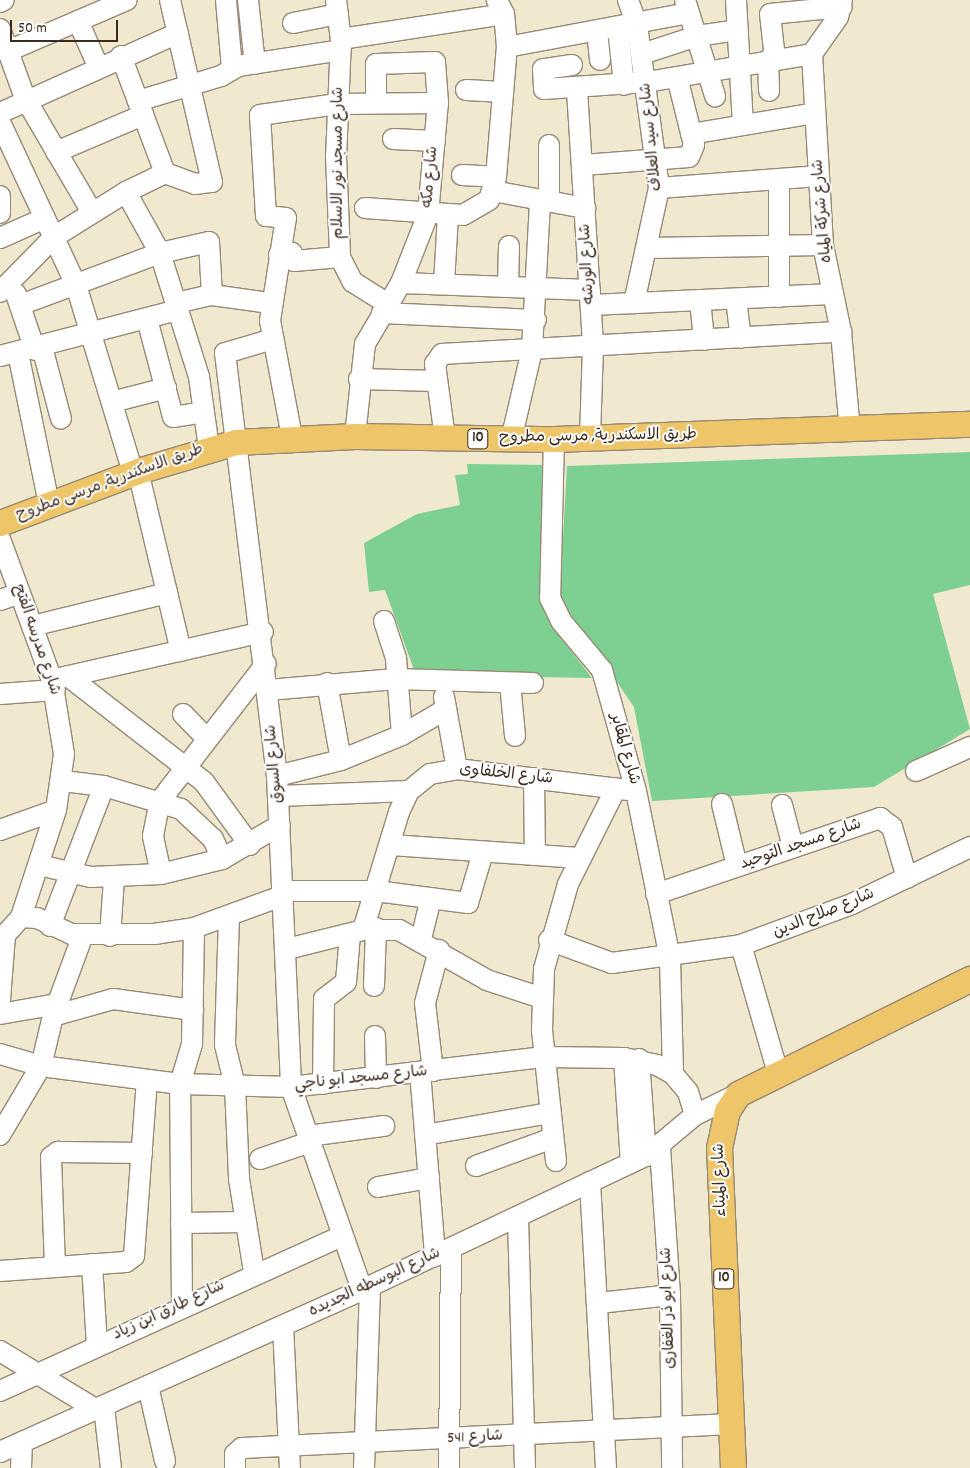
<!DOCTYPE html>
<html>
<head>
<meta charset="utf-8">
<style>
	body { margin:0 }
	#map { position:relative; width:970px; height:1468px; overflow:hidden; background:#f0e8cf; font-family:Dekko,"Playpen Sans Arabic",sans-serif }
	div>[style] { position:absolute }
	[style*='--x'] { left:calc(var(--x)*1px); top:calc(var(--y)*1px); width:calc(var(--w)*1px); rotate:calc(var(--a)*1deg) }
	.green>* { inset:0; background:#7dd092 }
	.roads { filter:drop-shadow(1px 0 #968976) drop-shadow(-1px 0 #968976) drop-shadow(0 1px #968976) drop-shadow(0 -1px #968976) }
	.minor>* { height:20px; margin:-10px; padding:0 10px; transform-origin:10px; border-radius:10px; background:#fff }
	.major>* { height:25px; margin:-12.5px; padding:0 12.5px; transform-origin:12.5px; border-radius:12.5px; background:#eec569 }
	span { translate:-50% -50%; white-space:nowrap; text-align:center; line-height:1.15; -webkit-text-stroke:4px #fff; paint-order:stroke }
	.shield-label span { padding:1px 4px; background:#fff; border:1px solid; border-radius:4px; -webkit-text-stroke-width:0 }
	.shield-label { font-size:15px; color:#3b2a1e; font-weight:700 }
	.street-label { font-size:16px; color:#3b2a1e }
	.scale { position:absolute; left:10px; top:20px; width:108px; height:22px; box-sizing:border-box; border:2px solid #3b2a1e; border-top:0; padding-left:6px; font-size:15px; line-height:18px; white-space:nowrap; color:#3b2a1e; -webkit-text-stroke:4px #fff; paint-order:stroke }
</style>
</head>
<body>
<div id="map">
	<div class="green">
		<i style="clip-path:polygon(970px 452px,970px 585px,933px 594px,970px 729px,874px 787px,652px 801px,634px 707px,565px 606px,560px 591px,567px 466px)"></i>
		<i style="clip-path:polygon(467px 464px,544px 465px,539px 587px,558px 634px,592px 678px,416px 675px,385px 590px,369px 592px,364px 543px,417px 514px,460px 505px,455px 475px,468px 474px)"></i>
	</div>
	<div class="roads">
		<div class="minor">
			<i style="--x:226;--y:0;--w:69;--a:85"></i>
			<i style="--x:248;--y:0;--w:64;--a:83.8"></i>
			<i style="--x:336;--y:0;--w:39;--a:83"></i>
			<i style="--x:341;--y:39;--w:117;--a:92.4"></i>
			<i style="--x:336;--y:156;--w:101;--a:87.7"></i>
			<i style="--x:340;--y:257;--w:28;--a:63"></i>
			<i style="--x:353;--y:282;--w:41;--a:32.2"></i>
			<i style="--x:628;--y:0;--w:27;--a:70"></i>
			<i style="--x:637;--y:25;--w:164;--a:82.3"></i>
			<i style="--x:659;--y:188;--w:118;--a:102.3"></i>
			<i style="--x:685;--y:0;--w:101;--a:72.6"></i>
			<i style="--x:736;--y:0;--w:125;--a:86.8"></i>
			<i style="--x:842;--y:0;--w:17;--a:103"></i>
			<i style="--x:838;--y:17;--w:45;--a:125.1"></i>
			<i style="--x:812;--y:54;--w:191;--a:86.7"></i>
			<i style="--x:823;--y:245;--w:89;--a:78.3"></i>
			<i style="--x:841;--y:332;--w:99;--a:84.8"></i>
			<i style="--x:0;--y:2;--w:4;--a:-27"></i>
			<i style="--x:78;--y:21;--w:49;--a:66"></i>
			<i style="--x:293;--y:23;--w:46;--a:-11.3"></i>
			<i style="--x:618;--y:28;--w:57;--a:84"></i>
			<i style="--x:0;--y:29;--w:73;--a:70.1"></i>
			<i style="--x:25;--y:98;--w:132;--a:59.6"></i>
			<i style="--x:597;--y:31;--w:29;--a:84"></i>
			<i style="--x:341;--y:39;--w:165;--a:-8.7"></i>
			<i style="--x:507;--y:47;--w:184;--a:-10.6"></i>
			<i style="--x:8;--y:51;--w:129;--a:-23.2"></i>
			<i style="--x:642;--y:54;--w:58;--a:-18.1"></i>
			<i style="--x:697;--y:36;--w:41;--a:-8.3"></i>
			<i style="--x:121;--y:56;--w:125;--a:69.4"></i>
			<i style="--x:775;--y:59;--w:45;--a:-96.3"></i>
			<i style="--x:770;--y:14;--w:72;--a:-5.6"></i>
			<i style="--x:768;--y:60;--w:31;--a:88"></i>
			<i style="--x:572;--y:65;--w:29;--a:172"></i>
			<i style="--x:543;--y:69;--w:20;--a:87"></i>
			<i style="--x:544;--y:89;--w:103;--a:-3.9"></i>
			<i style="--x:647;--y:82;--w:167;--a:-9.6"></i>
			<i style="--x:466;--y:90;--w:37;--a:3"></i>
			<i style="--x:577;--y:90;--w:257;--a:86.4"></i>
			<i style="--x:593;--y:347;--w:91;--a:91.9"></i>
			<i style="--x:138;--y:101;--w:87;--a:-16.8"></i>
			<i style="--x:221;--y:76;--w:20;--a:-30"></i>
			<i style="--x:238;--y:66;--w:104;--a:-8.8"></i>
			<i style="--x:0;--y:113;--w:195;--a:-24.2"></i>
			<i style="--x:0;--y:122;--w:180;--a:65"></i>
			<i style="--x:76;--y:285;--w:196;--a:73.1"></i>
			<i style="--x:691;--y:134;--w:126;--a:-9.6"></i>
			<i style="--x:393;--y:139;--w:42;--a:2.7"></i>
			<i style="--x:549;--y:145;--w:57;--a:90"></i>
			<i style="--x:56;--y:152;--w:95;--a:-23"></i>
			<i style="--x:583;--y:165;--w:106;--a:-4.3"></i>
			<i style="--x:689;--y:157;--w:13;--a:-67"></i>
			<i style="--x:694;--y:145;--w:70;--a:-104"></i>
			<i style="--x:462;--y:175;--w:34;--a:3"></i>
			<i style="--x:779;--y:179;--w:118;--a:90"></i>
			<i style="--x:659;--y:188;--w:160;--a:-4.3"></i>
			<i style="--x:493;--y:191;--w:94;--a:10.5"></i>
			<i style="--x:126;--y:192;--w:70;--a:60.9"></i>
			<i style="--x:160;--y:253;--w:130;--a:72.5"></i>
			<i style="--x:199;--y:377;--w:72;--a:82"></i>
			<i style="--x:0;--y:196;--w:17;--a:90"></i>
			<i style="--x:365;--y:208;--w:98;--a:4.1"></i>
			<i style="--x:463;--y:215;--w:30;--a:-30"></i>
			<i style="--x:489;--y:200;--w:24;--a:-73"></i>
			<i style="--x:496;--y:177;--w:130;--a:-85.2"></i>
			<i style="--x:507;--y:47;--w:33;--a:-95"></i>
			<i style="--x:504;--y:14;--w:16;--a:-117"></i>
			<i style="--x:0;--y:238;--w:49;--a:-24"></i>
			<i style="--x:648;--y:248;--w:175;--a:-1"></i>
			<i style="--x:279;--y:255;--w:13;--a:-9"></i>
			<i style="--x:292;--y:253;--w:8;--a:76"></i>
			<i style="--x:294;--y:261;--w:46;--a:-5"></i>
			<i style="--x:401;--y:283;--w:189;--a:2.1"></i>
			<i style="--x:444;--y:284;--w:69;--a:-86.7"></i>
			<i style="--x:508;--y:287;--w:41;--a:-88.6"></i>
			<i style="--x:0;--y:292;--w:77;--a:-45.5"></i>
			<i style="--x:54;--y:237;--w:85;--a:-32"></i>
			<i style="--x:126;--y:192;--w:43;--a:-26"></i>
			<i style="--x:165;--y:173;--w:32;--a:20"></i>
			<i style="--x:195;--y:184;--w:17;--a:-7"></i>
			<i style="--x:212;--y:182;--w:187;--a:-103"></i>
			<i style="--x:16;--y:294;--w:59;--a:71.3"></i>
			<i style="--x:736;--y:299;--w:39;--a:83"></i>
			<i style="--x:700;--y:300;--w:40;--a:84.3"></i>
			<i style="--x:176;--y:303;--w:37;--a:-13"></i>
			<i style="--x:212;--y:295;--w:59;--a:7.9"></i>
			<i style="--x:20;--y:305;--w:149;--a:-20.4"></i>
			<i style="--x:160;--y:253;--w:50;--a:-12.7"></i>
			<i style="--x:209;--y:242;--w:53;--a:86.8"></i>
			<i style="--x:591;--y:305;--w:242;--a:-2.6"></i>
			<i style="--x:382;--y:313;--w:154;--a:2.6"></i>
			<i style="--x:147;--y:319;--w:101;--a:75.1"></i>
			<i style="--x:173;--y:417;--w:31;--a:-9"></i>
			<i style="--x:273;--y:339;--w:50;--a:163.7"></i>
			<i style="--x:225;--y:353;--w:426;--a:83"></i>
			<i style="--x:277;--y:776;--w:311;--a:87.4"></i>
			<i style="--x:291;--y:1087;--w:215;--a:70.7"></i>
			<i style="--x:42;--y:347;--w:74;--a:75.2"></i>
			<i style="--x:18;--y:353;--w:154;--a:78.4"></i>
			<i style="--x:0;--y:356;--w:184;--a:-14.5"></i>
			<i style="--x:359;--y:379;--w:77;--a:1.5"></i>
			<i style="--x:112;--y:402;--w:56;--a:-14.5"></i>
			<i style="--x:355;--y:436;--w:93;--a:-83.8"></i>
			<i style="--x:365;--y:344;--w:71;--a:-59.5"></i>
			<i style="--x:401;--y:283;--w:74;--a:-68.6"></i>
			<i style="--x:428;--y:214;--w:111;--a:-84.9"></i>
			<i style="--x:438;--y:103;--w:41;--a:-94.2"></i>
			<i style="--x:435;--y:62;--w:59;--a:178.1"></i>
			<i style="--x:376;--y:64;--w:38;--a:90"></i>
			<i style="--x:292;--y:437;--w:118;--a:-100.7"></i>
			<i style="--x:270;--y:321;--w:104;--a:-81.2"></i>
			<i style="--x:286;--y:218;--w:20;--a:-174"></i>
			<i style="--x:266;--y:216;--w:101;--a:-93.4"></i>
			<i style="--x:260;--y:115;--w:78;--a:-8.1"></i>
			<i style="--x:337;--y:104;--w:101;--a:-0.6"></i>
			<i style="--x:445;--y:438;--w:75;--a:-97.7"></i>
			<i style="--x:435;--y:364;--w:12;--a:-55"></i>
			<i style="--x:442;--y:354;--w:400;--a:-3.2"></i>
			<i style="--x:554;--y:439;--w:159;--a:91.4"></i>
			<i style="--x:550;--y:598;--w:25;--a:64"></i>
			<i style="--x:561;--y:621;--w:64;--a:50.1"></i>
			<i style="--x:602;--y:670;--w:126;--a:74.3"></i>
			<i style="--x:636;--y:791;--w:170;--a:78.5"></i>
			<i style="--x:670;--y:958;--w:116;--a:88.5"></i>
			<i style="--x:511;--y:440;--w:92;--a:-76.9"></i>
			<i style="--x:532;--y:350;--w:150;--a:-86.9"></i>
			<i style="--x:138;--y:471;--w:185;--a:76.6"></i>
			<i style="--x:0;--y:539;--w:150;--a:69.8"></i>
			<i style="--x:52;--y:680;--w:75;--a:80.8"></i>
			<i style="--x:64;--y:754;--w:57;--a:98.1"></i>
			<i style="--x:56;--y:810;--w:113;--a:108.1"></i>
			<i style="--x:0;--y:600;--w:21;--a:-19"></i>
			<i style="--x:384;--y:621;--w:40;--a:72"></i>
			<i style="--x:396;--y:659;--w:76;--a:85.5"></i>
			<i style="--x:32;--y:626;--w:139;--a:-13.7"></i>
			<i style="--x:68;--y:676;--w:172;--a:37.9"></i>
			<i style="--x:204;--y:782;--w:78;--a:53.9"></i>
			<i style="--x:60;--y:678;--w:208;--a:-12.8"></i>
			<i style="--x:327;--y:683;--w:78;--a:79.7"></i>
			<i style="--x:510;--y:683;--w:53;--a:84.6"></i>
			<i style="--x:268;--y:690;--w:128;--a:-4.9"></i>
			<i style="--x:396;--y:679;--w:137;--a:1.7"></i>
			<i style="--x:0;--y:694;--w:55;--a:-4.2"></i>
			<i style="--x:444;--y:697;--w:73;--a:79.8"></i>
			<i style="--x:183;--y:714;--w:35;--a:46"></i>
			<i style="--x:916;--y:771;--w:59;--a:-24"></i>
			<i style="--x:277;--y:776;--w:66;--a:-14"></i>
			<i style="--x:341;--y:760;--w:66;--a:-22.3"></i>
			<i style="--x:402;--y:735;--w:51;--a:-30.6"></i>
			<i style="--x:534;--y:778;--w:77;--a:89.3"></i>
			<i style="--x:63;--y:781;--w:41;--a:7"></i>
			<i style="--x:104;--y:786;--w:80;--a:16.6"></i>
			<i style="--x:181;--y:809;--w:44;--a:43.2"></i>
			<i style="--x:213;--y:839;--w:22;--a:66"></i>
			<i style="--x:279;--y:796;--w:130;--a:-2.2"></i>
			<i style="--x:722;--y:804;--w:64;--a:76.4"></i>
			<i style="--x:782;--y:805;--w:43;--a:75.3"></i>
			<i style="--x:0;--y:830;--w:59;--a:-19.7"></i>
			<i style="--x:390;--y:845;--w:191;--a:3.9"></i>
			<i style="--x:39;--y:865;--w:53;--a:13"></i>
			<i style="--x:91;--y:877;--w:70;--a:-2.5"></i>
			<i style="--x:161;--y:874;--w:63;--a:-13.8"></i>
			<i style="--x:222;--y:859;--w:67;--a:-30.4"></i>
			<i style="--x:161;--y:874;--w:39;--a:-102"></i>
			<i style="--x:153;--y:836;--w:36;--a:-79"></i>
			<i style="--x:160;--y:801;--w:173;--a:-52.3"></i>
			<i style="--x:283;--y:891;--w:93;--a:0"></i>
			<i style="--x:376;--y:891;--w:93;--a:7.4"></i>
			<i style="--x:468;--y:903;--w:53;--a:-73.6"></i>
			<i style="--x:656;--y:894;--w:237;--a:-18.7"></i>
			<i style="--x:880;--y:818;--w:15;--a:37"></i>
			<i style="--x:892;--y:827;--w:53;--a:73.6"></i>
			<i style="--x:229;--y:916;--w:129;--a:91.8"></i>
			<i style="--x:225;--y:1045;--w:42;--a:76.3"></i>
			<i style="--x:235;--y:1086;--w:93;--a:87.5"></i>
			<i style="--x:239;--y:1179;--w:94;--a:80.8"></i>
			<i style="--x:50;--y:926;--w:150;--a:-68.9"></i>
			<i style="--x:363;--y:930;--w:123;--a:-73"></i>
			<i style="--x:399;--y:812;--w:23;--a:-65"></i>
			<i style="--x:409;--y:791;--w:27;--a:-39"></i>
			<i style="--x:430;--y:774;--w:27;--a:-10"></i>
			<i style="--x:457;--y:769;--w:173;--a:7"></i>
			<i style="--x:110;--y:936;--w:57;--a:-86"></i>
			<i style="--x:421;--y:939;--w:42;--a:-76.3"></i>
			<i style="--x:549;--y:940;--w:67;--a:20.1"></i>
			<i style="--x:612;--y:963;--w:130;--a:-7.9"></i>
			<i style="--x:741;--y:945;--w:118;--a:-20.3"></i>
			<i style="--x:852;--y:904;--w:131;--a:-25.8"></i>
			<i style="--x:741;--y:945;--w:133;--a:73.9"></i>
			<i style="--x:287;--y:949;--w:78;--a:-14"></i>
			<i style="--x:363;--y:930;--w:36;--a:0"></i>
			<i style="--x:399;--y:930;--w:101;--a:29.6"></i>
			<i style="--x:487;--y:980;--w:58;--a:18.1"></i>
			<i style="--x:374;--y:986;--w:58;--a:-88"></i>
			<i style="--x:0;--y:1000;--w:65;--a:-85.6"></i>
			<i style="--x:5;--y:935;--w:24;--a:-48"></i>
			<i style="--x:21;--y:917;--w:16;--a:4"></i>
			<i style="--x:37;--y:918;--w:38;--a:25"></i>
			<i style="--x:71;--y:934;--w:83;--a:0"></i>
			<i style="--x:154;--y:934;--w:40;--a:-8.5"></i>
			<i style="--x:194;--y:928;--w:96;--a:-20.1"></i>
			<i style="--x:0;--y:1014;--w:59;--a:-9.8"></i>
			<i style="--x:53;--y:1016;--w:62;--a:-15.8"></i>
			<i style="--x:113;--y:999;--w:81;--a:7.8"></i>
			<i style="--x:375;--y:1036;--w:42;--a:88.6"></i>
			<i style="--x:0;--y:1054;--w:43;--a:16.3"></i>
			<i style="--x:41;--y:1066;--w:140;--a:7.4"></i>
			<i style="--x:180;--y:1084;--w:111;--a:1.5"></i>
			<i style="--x:291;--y:1087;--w:255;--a:-6.8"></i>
			<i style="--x:544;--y:1057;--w:80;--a:0.7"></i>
			<i style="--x:624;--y:1058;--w:34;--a:12"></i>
			<i style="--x:657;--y:1065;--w:18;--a:29"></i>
			<i style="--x:673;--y:1074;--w:23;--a:50"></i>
			<i style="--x:688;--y:1092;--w:24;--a:73"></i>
			<i style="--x:624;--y:1058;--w:105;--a:86.2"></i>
			<i style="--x:639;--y:1059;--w:97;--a:85.9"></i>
			<i style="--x:433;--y:1071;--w:68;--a:-96.7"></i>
			<i style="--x:425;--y:1003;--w:55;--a:-75.2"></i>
			<i style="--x:420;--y:1072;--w:185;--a:85.3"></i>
			<i style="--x:323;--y:1084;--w:85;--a:-89.3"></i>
			<i style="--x:324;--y:999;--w:28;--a:-38"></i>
			<i style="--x:346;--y:982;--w:48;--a:-85.2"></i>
			<i style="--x:0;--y:1135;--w:80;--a:-59.3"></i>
			<i style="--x:41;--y:1066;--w:51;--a:-76.5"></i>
			<i style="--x:53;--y:1016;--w:86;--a:-69.7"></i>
			<i style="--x:425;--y:1135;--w:127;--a:-10"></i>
			<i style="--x:308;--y:1136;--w:77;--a:-7.5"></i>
			<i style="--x:660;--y:1148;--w:147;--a:86.1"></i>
			<i style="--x:670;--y:1295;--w:173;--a:89.3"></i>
			<i style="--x:260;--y:1159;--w:53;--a:-18.8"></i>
			<i style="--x:556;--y:1161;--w:132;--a:-96.1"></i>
			<i style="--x:542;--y:1030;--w:61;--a:-88.1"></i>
			<i style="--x:544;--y:969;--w:88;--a:-74.2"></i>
			<i style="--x:568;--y:884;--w:107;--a:-63.4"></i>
			<i style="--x:476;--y:1166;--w:82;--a:-20"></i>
			<i style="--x:590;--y:1182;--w:286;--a:86.8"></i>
			<i style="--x:378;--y:1187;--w:52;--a:-10"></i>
			<i style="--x:518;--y:1218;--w:250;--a:88.4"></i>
			<i style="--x:181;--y:1223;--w:65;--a:-0.9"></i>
			<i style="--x:92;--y:1264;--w:81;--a:86.5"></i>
			<i style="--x:55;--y:1267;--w:110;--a:-92.1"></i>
			<i style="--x:51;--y:1157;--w:9;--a:-36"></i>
			<i style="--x:58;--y:1152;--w:84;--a:0.7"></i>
			<i style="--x:0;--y:1271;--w:126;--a:-4.1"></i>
			<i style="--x:126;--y:1262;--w:10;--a:-37"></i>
			<i style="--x:134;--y:1256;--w:176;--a:-85.8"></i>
			<i style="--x:599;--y:1303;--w:71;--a:-6.4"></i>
			<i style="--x:182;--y:1305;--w:221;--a:-90.5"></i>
			<i style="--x:180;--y:1084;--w:42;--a:-73.3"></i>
			<i style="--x:192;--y:1044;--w:116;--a:-89"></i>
			<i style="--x:283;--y:1326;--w:142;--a:87.2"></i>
			<i style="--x:0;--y:1351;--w:114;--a:31.3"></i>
			<i style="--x:148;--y:1386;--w:77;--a:77.2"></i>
			<i style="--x:0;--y:1391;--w:375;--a:-24.4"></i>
			<i style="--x:104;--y:1407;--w:61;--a:83.5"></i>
			<i style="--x:0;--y:1452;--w:397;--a:-24.1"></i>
			<i style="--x:362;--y:1290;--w:314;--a:-25.3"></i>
			<i style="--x:646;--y:1156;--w:64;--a:-39.9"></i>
			<i style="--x:695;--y:1115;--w:48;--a:-26"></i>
			<i style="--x:21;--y:1468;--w:26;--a:-88"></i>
			<i style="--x:235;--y:1468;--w:14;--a:-90"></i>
			<i style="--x:235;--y:1454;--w:9;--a:-41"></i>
			<i style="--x:242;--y:1448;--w:490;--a:-2.8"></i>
			<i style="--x:364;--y:1468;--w:182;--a:-88.1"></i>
			<i style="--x:449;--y:1468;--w:219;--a:-89.5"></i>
		</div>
		<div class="major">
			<i style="--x:0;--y:523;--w:147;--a:-20.6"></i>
			<i style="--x:138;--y:471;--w:102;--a:-16.5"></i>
			<i style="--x:236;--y:442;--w:119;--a:-2.9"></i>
			<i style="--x:355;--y:436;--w:199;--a:0.9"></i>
			<i style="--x:554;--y:439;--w:416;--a:-2.1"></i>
			<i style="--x:733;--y:1468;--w:320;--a:-92.5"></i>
			<i style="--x:719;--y:1148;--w:38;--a:-78"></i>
			<i style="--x:727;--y:1111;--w:20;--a:-57"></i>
			<i style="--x:738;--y:1094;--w:259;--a:-26.4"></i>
		</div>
	</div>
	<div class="shield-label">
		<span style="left:478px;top:439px">10</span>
		<span style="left:724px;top:1279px">10</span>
	</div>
	<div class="street-label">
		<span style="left:652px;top:137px;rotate:-96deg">شارع سيد العلاف</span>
		<span style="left:339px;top:163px;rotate:-90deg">شارع مسجد نور الاسلام</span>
		<span style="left:431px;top:177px;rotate:-85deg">شارع مكه</span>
		<span style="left:823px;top:211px;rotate:-95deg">شارع شركة المياه</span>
		<span style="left:588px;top:264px;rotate:-93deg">شارع الورشه</span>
		<span style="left:598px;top:437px;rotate:-1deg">طريق الاسكندرية, مرسى مطروح</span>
		<span style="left:110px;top:483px;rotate:-20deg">طريق الاسكندرية, مرسى مطروح</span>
		<span style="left:36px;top:640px;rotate:71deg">شارع مدرسه الفتح</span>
		<span style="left:624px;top:749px;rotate:74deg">شارع المقابر</span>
		<span style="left:275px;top:764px;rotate:-95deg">شارع السوق</span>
		<span style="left:506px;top:775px;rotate:6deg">شارع الخلفاوى</span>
		<span style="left:801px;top:845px;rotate:-19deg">شارع مسجد التوحيد</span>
		<span style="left:824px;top:914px;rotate:-22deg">شارع صلاح الدين</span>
		<span style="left:361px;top:1079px;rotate:-6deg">شارع مسجد ابو ناجي</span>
		<span style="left:721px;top:1180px;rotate:-92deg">شارع الميناء</span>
		<span style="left:375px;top:1283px;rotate:-25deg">شارع البوسطه الجديده</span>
		<span style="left:669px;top:1308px;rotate:-92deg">شارع ابو ذر الغفارى</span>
		<span style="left:169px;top:1311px;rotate:-25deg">شارع طارق ابن زياد</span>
		<span style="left:475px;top:1438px;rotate:-3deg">شارع 541</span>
	</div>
	<div class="scale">50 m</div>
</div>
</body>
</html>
